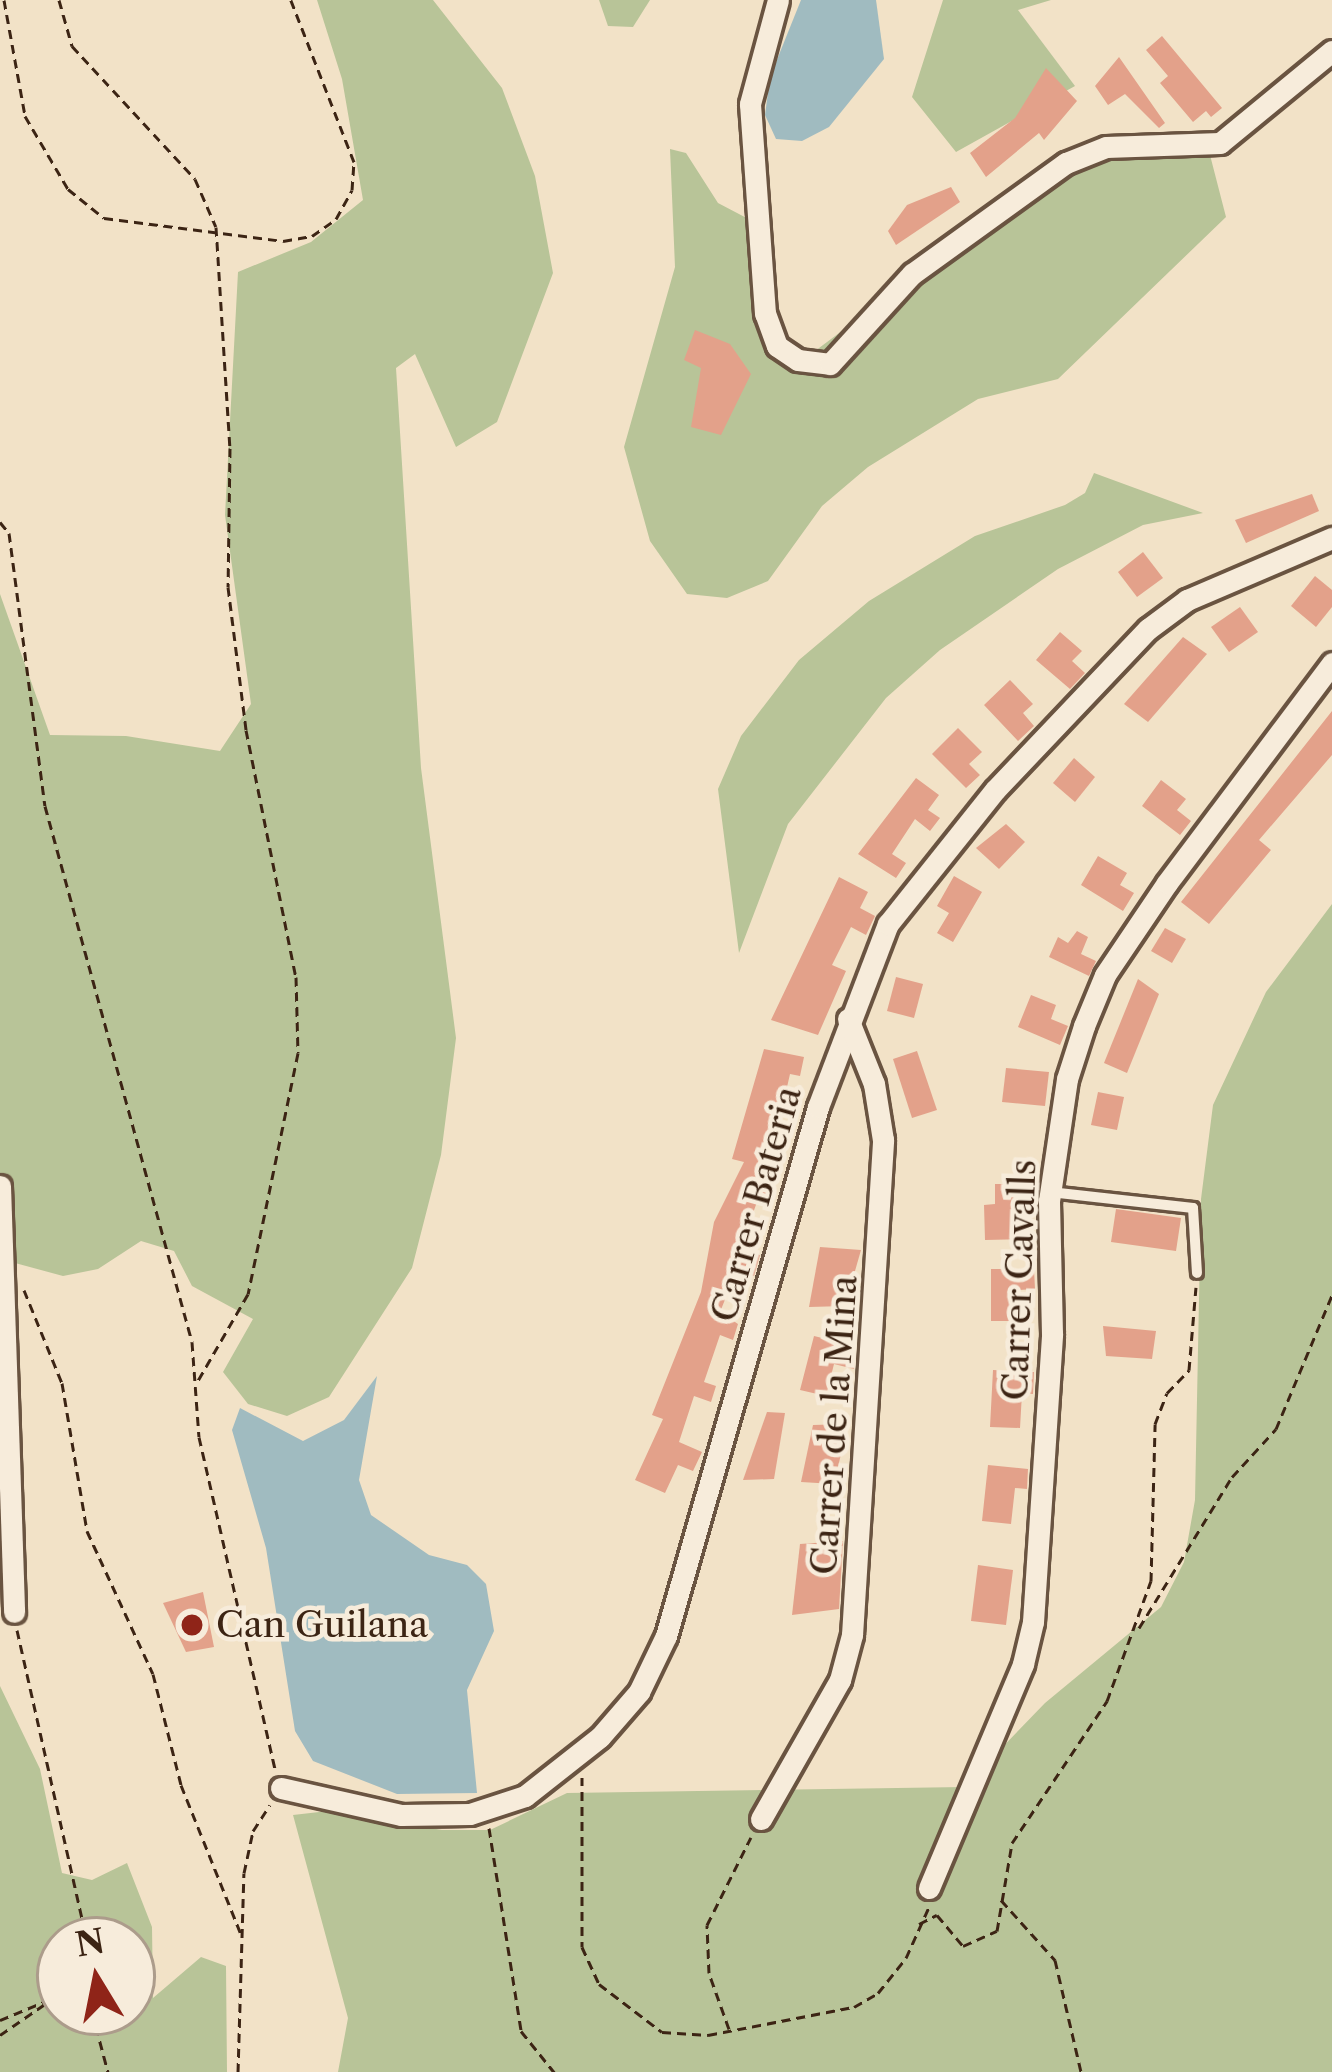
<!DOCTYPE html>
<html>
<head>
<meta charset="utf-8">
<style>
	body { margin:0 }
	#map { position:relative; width:1332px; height:2072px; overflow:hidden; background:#f2e2c7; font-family:"Libre Caslon Text",serif }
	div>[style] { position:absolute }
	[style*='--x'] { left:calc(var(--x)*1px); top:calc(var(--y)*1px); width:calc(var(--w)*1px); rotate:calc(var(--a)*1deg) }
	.green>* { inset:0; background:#b8c498 }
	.water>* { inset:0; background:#a0bbc0 }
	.building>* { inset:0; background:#e3a18a }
	.path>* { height:3px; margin-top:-1.5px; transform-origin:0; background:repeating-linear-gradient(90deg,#3c2414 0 9px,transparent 0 15px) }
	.roads { filter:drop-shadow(3px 0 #6a5441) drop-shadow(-3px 0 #6a5441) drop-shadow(0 3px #6a5441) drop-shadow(0 -3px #6a5441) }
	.service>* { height:10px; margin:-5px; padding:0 5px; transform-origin:5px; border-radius:5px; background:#f7ecdb }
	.minor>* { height:21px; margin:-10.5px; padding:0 10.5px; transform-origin:10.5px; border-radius:10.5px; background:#f7ecdb }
	.dots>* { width:33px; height:33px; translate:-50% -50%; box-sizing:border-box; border:6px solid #f7ecdb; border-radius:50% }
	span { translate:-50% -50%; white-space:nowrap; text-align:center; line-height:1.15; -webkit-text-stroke:9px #f7ecdb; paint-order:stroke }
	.street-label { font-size:36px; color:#3c2414 }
	.poi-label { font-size:36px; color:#3c2414 }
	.left { translate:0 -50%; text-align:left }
	.north { position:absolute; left:36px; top:1916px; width:120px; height:120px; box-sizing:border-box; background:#f7ecdb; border:3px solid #ac9c8b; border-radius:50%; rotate:350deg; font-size:33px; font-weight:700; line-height:48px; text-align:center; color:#3c2414 }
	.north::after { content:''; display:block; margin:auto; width:42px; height:54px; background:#8f2418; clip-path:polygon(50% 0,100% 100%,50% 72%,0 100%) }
</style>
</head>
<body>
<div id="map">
	<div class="green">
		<i style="clip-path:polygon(317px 0,433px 0,502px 88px,535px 176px,553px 273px,497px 422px,456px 447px,415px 354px,396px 368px,421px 768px,456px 1038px,441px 1155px,412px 1268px,329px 1397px,287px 1416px,248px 1404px,223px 1372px,253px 1319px,192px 1286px,174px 1251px,141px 1241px,98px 1269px,63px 1276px,4px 1260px,0 1274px,0 594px,50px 735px,126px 736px,220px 751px,251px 704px,225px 515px,238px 272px,311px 242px,363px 200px,342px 79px)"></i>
		<i style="clip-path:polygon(599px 0,650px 0,633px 27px,608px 26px)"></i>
		<i style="clip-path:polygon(943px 0,1051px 0,1018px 10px,1075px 86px,956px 152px,912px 97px)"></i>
		<i style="clip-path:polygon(670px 149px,686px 153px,718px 203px,758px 224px,766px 312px,783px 342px,815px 351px,1001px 212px,1102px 151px,1210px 155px,1226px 217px,1058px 379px,978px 399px,868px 467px,822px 506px,768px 581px,727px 598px,687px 594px,650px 541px,624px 447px,675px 267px)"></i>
		<i style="clip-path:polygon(1094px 473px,1203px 513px,1143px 525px,1058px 569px,940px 650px,886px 698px,788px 824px,739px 953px,718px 789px,741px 736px,799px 660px,869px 601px,975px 536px,1065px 505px,1085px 493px)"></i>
		<i style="clip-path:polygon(1332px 904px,1332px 2072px,338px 2072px,348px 2018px,293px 1815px,328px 1811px,442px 1830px,490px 1830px,567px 1793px,964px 1787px,1045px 1703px,1161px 1607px,1184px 1562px,1195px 1500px,1201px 1199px,1213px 1105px,1266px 992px)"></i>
		<i style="clip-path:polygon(evenodd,0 1686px,40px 1769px,62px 1873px,92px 1880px,127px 1863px,152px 1927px,153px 1998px,201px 1957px,226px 1966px,227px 2072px,0 2072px,0 1686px,60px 1940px,132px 1940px,132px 2012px,60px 2012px,60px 1940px)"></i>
	</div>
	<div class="water">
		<i style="clip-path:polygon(801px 0,876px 0,884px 59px,829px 127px,802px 141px,776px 139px,765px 115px,770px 77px)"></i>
		<i style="clip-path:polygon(377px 1376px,359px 1480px,371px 1515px,429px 1555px,467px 1565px,486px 1584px,494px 1631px,467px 1690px,477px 1793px,397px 1794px,313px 1761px,295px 1731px,266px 1548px,232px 1430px,240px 1408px,303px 1441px,344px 1420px)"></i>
	</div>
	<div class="building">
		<i style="clip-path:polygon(1162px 36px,1222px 108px,1211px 117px,1206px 111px,1193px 122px,1160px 83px,1168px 76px,1146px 50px)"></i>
		<i style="clip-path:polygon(1119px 57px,1165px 123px,1159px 128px,1125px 94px,1108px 105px,1095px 86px)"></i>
		<i style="clip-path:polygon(1046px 68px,1077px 101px,1044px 140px,1039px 133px,986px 177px,970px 153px,1015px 118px)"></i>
		<i style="clip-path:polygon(951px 187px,960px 202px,896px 245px,888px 231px,907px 205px)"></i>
		<i style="clip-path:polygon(695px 330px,730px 344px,751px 374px,721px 435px,691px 427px,701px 368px,684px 360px)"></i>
		<i style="clip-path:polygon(1312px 494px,1319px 511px,1246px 543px,1235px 520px)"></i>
		<i style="clip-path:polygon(1143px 552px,1163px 578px,1137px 597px,1118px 572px)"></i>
		<i style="clip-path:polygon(1315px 576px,1332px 590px,1332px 607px,1316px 627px,1291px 606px)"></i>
		<i style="clip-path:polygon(1240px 607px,1258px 632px,1229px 652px,1211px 627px)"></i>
		<i style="clip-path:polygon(1060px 632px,1082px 651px,1072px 661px,1085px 673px,1070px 689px,1036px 660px)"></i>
		<i style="clip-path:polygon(1183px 637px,1207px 654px,1148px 722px,1124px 704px)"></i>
		<i style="clip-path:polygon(1010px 680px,1033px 704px,1023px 713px,1034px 726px,1018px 741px,984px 705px)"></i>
		<i style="clip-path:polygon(1332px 711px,1332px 755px,1259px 840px,1271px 850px,1209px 924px,1181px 902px)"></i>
		<i style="clip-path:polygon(958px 728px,982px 752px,969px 764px,980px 775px,966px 788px,932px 754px)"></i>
		<i style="clip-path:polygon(1074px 758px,1095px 777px,1075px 802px,1053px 783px)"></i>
		<i style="clip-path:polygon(916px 778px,939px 795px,928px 810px,940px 818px,930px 831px,915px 819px,892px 854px,906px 863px,896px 878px,858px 854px)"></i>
		<i style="clip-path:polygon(1161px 780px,1186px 799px,1177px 810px,1191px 821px,1180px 835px,1142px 806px)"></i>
		<i style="clip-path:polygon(1006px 824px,1025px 842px,999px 869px,976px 848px)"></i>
		<i style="clip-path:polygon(1098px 856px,1127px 873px,1120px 885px,1134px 893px,1123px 911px,1081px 885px)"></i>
		<i style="clip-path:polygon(954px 876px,982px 892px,953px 942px,937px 933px,949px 913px,937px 906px)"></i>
		<i style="clip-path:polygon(839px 877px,868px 892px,860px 908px,875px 916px,866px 935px,851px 927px,832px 965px,846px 971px,818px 1035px,771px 1020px)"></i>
		<i style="clip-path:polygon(1165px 928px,1186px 939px,1172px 963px,1151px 951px)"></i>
		<i style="clip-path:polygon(1077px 931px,1088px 937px,1081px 954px,1096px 961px,1089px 976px,1049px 957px,1058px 937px,1068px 943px)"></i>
		<i style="clip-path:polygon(896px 977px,923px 984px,914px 1018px,887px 1011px)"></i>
		<i style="clip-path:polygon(1138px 979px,1159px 994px,1127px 1073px,1104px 1063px)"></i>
		<i style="clip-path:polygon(1031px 995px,1056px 1005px,1051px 1019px,1068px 1026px,1060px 1045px,1018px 1027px)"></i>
		<i style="clip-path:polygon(764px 1049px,804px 1057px,800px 1076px,790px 1074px,764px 1188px,776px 1192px,771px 1206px,757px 1202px,740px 1249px,760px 1255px,754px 1276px,737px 1270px,720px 1312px,738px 1324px,733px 1340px,720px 1335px,704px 1382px,716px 1386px,711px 1402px,694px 1396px,679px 1442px,702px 1452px,693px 1471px,678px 1465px,665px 1493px,635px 1480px,663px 1419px,652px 1415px,701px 1292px,714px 1222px,744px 1162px,732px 1159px)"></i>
		<i style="clip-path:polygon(917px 1051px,937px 1110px,912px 1118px,893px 1059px)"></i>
		<i style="clip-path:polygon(1006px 1068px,1049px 1072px,1045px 1106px,1002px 1102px)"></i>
		<i style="clip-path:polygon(1098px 1092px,1124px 1097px,1117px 1130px,1091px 1125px)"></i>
		<i style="clip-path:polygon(995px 1184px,1023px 1184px,1024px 1239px,985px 1240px,984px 1205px,995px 1204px)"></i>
		<i style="clip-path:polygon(1116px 1209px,1181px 1218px,1176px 1251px,1111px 1242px)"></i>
		<i style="clip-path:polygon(820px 1247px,861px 1250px,845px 1306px,809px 1307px)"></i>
		<i style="clip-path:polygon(991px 1269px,1034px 1269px,1035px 1289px,1019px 1290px,1019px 1321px,991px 1321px)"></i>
		<i style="clip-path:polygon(1103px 1326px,1156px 1331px,1152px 1359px,1106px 1356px)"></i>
		<i style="clip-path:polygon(814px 1336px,855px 1346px,854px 1369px,834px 1364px,826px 1396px,800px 1390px)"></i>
		<i style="clip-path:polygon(993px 1370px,1034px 1372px,1033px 1394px,1022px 1393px,1020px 1428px,990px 1427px)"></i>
		<i style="clip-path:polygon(767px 1412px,785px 1413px,774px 1479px,743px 1480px)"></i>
		<i style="clip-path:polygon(848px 1424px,834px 1484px,801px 1482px,813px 1425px)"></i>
		<i style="clip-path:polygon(988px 1465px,1028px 1469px,1027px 1489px,1015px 1488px,1011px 1524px,982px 1521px)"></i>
		<i style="clip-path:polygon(843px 1541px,839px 1609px,792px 1615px,800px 1544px)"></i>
		<i style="clip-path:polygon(978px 1565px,1013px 1570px,1006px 1625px,971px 1621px)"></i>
		<i style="clip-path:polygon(203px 1592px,214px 1647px,186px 1652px,163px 1603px)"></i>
	</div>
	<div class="path">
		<i style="--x:4;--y:0;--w:118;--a:79.7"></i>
		<i style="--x:25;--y:116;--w:85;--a:59.5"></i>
		<i style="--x:68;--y:189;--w:46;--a:38.9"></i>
		<i style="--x:104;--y:218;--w:180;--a:7.3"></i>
		<i style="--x:283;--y:241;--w:29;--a:-10"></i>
		<i style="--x:312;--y:236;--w:29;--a:-35"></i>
		<i style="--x:336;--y:219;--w:33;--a:-61"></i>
		<i style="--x:352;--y:190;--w:28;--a:-86"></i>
		<i style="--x:354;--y:162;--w:174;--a:-111.3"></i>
		<i style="--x:59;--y:0;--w:48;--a:74.2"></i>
		<i style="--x:72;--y:46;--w:181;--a:47.2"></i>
		<i style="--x:195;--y:179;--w:52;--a:66.4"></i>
		<i style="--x:216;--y:227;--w:221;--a:86.4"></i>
		<i style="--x:230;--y:448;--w:139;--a:90.8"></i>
		<i style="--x:228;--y:587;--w:144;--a:82.8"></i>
		<i style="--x:246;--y:730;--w:252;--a:78.6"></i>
		<i style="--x:296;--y:977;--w:76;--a:88.5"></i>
		<i style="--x:298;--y:1053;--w:246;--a:101.7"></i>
		<i style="--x:248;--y:1294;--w:104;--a:120"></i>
		<i style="--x:0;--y:522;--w:14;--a:51"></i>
		<i style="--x:9;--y:533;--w:275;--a:82.5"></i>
		<i style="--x:45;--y:806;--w:556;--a:74.66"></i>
		<i style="--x:192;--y:1342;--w:95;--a:85.8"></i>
		<i style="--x:199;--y:1437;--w:342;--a:77.1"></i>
		<i style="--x:24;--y:1290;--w:100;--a:67.8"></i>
		<i style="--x:62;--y:1383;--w:150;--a:80.4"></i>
		<i style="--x:87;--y:1531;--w:157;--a:65.2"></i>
		<i style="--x:153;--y:1674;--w:114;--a:75.8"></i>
		<i style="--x:181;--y:1785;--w:164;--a:68.1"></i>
		<i style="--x:1139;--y:1628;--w:177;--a:-58.4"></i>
		<i style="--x:1232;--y:1477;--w:65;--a:-47.5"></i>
		<i style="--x:1276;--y:1429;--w:145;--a:-67.3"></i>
		<i style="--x:17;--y:1630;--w:318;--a:77.3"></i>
		<i style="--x:582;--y:1777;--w:170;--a:90"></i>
		<i style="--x:582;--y:1947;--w:41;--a:65.3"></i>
		<i style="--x:599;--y:1984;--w:79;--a:37.3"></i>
		<i style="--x:662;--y:2032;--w:46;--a:3.7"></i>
		<i style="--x:708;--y:2035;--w:149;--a:-10.9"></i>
		<i style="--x:854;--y:2007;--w:28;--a:-30"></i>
		<i style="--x:878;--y:1993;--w:45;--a:-51.3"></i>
		<i style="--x:906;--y:1958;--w:56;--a:-65.7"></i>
		<i style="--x:489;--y:1828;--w:206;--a:81"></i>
		<i style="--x:521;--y:2031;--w:53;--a:51.2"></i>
		<i style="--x:1001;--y:1900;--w:81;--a:48"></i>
		<i style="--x:1055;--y:1960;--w:115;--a:76.9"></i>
		<i style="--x:919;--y:1924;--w:20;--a:-27"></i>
		<i style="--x:937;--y:1915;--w:40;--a:50"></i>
		<i style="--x:963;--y:1946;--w:37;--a:-24"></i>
		<i style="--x:997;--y:1931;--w:89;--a:-80.3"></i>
		<i style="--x:1012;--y:1843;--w:171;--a:-56.2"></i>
		<i style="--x:1107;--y:1701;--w:128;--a:-69.9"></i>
		<i style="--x:1151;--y:1581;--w:157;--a:-88.5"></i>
		<i style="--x:1155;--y:1424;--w:33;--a:-69"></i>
		<i style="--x:1167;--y:1393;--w:32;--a:-46"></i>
		<i style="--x:1189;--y:1370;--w:83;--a:-85.2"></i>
		<i style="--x:92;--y:2012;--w:62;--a:75.1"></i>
		<i style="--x:0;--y:2020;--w:65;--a:-22.6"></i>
		<i style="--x:729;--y:2029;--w:59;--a:-109.7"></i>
		<i style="--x:709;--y:1973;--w:48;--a:-92.4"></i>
		<i style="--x:707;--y:1925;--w:98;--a:-63.4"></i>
		<i style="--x:0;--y:2035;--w:67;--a:-34.6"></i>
		<i style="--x:238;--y:2072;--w:199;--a:-88.3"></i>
		<i style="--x:244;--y:1873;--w:43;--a:-77.9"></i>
		<i style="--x:253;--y:1831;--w:31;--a:-57"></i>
	</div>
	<div class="roads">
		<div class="service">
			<i style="--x:1050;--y:1192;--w:144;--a:6.4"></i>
			<i style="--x:1193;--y:1208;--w:65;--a:86.5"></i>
		</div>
		<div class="minor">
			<i style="--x:778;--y:0;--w:108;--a:105.1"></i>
			<i style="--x:750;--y:104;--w:210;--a:85.9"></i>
			<i style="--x:765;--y:313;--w:35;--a:70"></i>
			<i style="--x:777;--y:346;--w:25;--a:34"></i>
			<i style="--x:798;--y:360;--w:32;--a:7"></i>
			<i style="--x:830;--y:364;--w:122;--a:-47.7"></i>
			<i style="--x:912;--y:274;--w:190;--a:-35.8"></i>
			<i style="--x:1066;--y:163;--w:43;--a:-21.8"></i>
			<i style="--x:1106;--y:147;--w:114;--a:-2"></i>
			<i style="--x:1220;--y:143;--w:145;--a:-39.4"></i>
			<i style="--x:0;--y:1186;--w:426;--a:88.1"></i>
			<i style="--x:281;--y:1788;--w:123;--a:12.7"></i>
			<i style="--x:401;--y:1815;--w:69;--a:-0.8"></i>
			<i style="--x:470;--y:1814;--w:58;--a:-18.1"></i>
			<i style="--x:525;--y:1796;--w:95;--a:-38.2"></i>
			<i style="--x:600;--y:1737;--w:60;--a:-49.1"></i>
			<i style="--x:639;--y:1692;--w:62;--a:-64.3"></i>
			<i style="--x:666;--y:1636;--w:550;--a:-73.97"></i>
			<i style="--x:818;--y:1107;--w:196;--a:-69.1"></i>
			<i style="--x:888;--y:924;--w:171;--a:-51.4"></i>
			<i style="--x:995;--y:790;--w:222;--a:-46.5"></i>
			<i style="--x:1148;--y:629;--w:49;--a:-36.6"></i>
			<i style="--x:1187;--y:600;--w:158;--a:-23.2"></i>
			<i style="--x:761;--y:1819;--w:160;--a:-60.4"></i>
			<i style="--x:840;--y:1680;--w:47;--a:-75.1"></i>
			<i style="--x:852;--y:1635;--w:496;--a:-86.4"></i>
			<i style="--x:883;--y:1140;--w:57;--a:-99.1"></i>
			<i style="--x:874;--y:1084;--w:70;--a:-111.8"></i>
			<i style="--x:929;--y:1888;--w:243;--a:-67.2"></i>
			<i style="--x:1023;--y:1664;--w:43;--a:-76.6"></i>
			<i style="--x:1033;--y:1622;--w:289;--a:-86.2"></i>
			<i style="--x:1052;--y:1334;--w:133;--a:-91.3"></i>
			<i style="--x:1049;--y:1201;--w:123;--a:-81.6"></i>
			<i style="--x:1067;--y:1079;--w:56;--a:-72.2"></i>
			<i style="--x:1084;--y:1026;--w:55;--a:-67.6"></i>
			<i style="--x:1105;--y:975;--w:111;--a:-56"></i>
			<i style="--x:1167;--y:883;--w:275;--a:-53.1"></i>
		</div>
	</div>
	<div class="dots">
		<i style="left:192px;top:1625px;background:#8f2418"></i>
	</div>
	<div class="street-label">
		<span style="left:756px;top:1204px;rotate:-74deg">Carrer Bateria</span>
		<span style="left:1019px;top:1280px;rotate:-88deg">Carrer Cavalls</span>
		<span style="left:834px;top:1425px;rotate:-86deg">Carrer de la Mina</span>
	</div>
	<div class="poi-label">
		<span class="left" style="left:216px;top:1625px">Can Guilana</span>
	</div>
	<div class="north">N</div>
</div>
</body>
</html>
